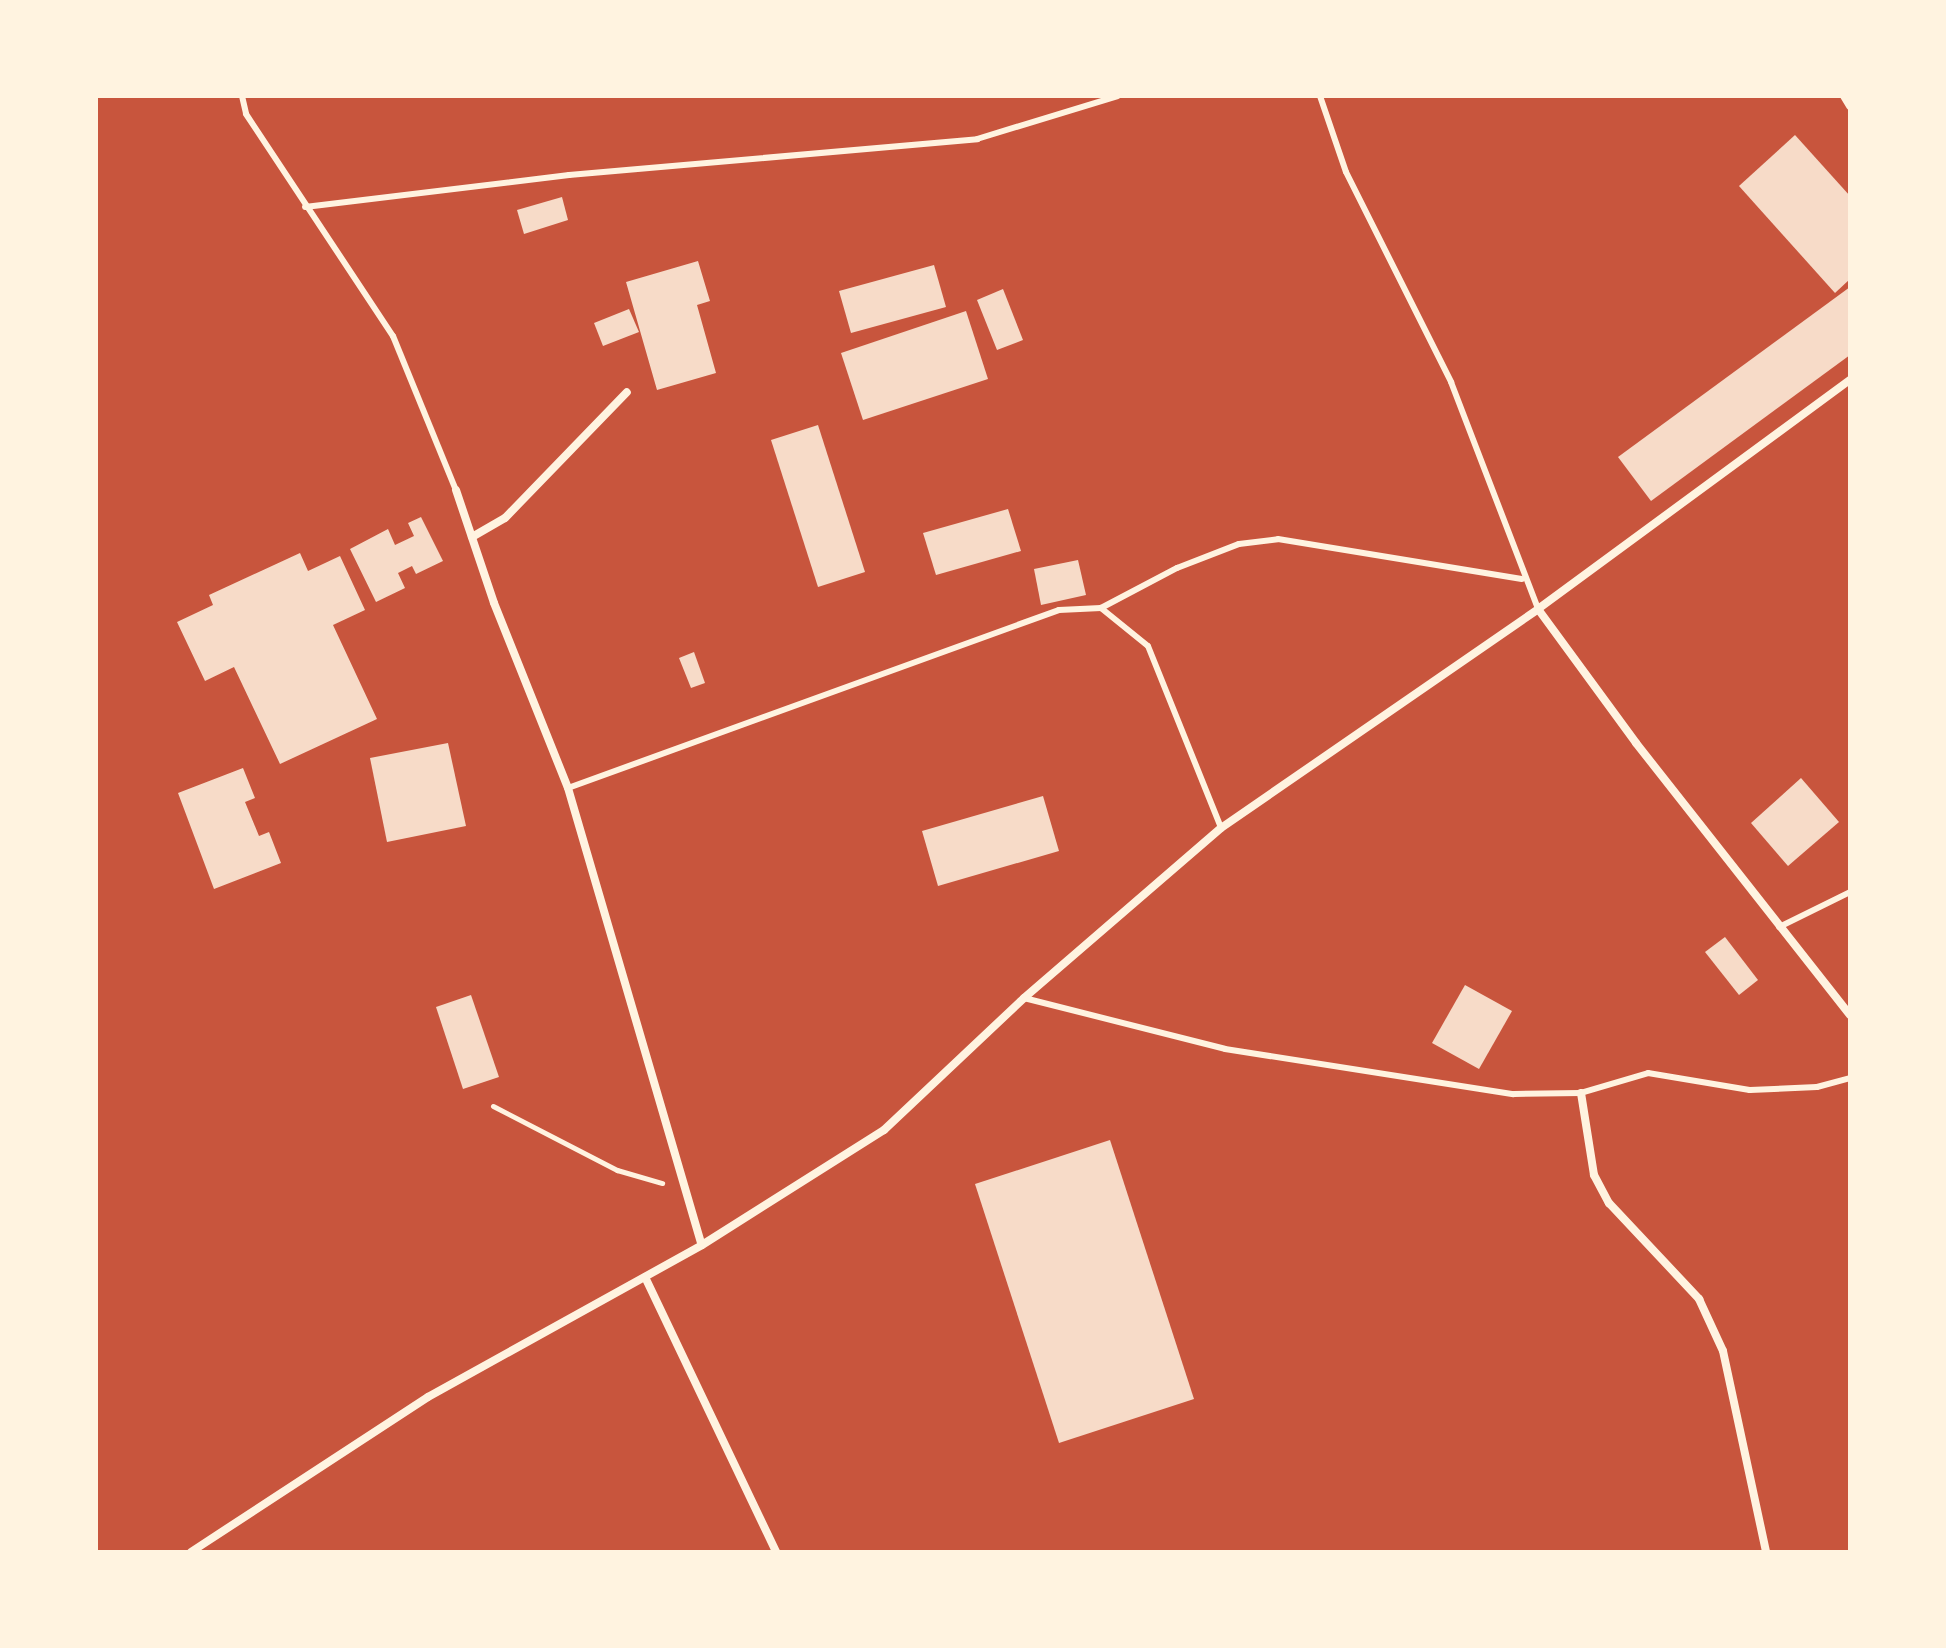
<!DOCTYPE html>
<html>
<head>
<meta charset="utf-8">
<style>
	body { margin:0 }
	#map { position:relative; width:1946px; height:1648px; overflow:hidden; background:#c8553d; font-family:Montserrat,sans-serif }
	div>[style] { position:absolute }
	[style*='--x'] { left:calc(var(--x)*1px); top:calc(var(--y)*1px); width:calc(var(--w)*1px); rotate:calc(var(--a)*1deg) }
	.building>* { inset:0; background:#f7dbc8 }
	.path>* { height:5px; margin:-2.5px; padding:0 2.5px; transform-origin:2.5px; border-radius:2.5px; background:#fff3e0 }
	.service>* { height:6px; margin:-3px; padding:0 3px; transform-origin:3px; border-radius:3px; background:#fff3e0 }
	.minor>* { height:8px; margin:-4px; padding:0 4px; transform-origin:4px; border-radius:4px; background:#fff3e0 }
	span { translate:-50% -50%; white-space:nowrap; text-align:center; line-height:1.15; -webkit-text-stroke:7px #fff3e0; paint-order:stroke }
	.frame { position:absolute; inset:0; border:98px solid #fff3e0; pointer-events:none }
</style>
</head>
<body>
<div id="map">
	<div class="building">
		<i style="clip-path:polygon(1795px 135px,1850px 196px,1850px 279px,1835px 293px,1739px 186px)"></i>
		<i style="clip-path:polygon(562px 197px,568px 220px,524px 234px,517px 210px)"></i>
		<i style="clip-path:polygon(698px 261px,710px 301px,697px 305px,716px 373px,657px 390px,626px 282px)"></i>
		<i style="clip-path:polygon(934px 265px,946px 307px,851px 333px,839px 291px)"></i>
		<i style="clip-path:polygon(1850px 287px,1850px 355px,1651px 501px,1618px 457px)"></i>
		<i style="clip-path:polygon(1003px 289px,1023px 340px,997px 350px,977px 300px)"></i>
		<i style="clip-path:polygon(629px 309px,639px 332px,603px 346px,594px 323px)"></i>
		<i style="clip-path:polygon(966px 311px,988px 379px,863px 420px,841px 353px)"></i>
		<i style="clip-path:polygon(818px 425px,865px 572px,818px 587px,771px 440px)"></i>
		<i style="clip-path:polygon(1008px 509px,1021px 551px,936px 575px,923px 533px)"></i>
		<i style="clip-path:polygon(421px 517px,443px 561px,416px 574px,412px 566px,398px 573px,405px 588px,376px 602px,350px 549px,388px 529px,395px 545px,414px 536px,408px 523px)"></i>
		<i style="clip-path:polygon(300px 553px,308px 571px,340px 556px,365px 610px,333px 625px,377px 719px,280px 764px,234px 667px,205px 681px,177px 622px,213px 605px,209px 595px)"></i>
		<i style="clip-path:polygon(1078px 560px,1086px 595px,1041px 605px,1034px 569px)"></i>
		<i style="clip-path:polygon(694px 652px,705px 683px,691px 688px,679px 658px)"></i>
		<i style="clip-path:polygon(448px 743px,466px 826px,387px 842px,370px 758px)"></i>
		<i style="clip-path:polygon(243px 768px,255px 798px,245px 802px,259px 836px,269px 832px,281px 863px,214px 889px,178px 793px)"></i>
		<i style="clip-path:polygon(1801px 778px,1839px 822px,1788px 866px,1751px 823px)"></i>
		<i style="clip-path:polygon(1043px 796px,1059px 851px,938px 886px,922px 831px)"></i>
		<i style="clip-path:polygon(1725px 937px,1758px 980px,1739px 995px,1705px 952px)"></i>
		<i style="clip-path:polygon(1465px 985px,1512px 1011px,1479px 1069px,1432px 1043px)"></i>
		<i style="clip-path:polygon(471px 995px,499px 1077px,463px 1089px,436px 1007px)"></i>
		<i style="clip-path:polygon(1110px 1140px,1194px 1399px,1059px 1443px,975px 1184px)"></i>
	</div>
	<div class="path">
		<i style="--x:493;--y:1106;--w:140;--a:27.3"></i>
		<i style="--x:617;--y:1170;--w:47;--a:16.1"></i>
	</div>
	<div class="service">
		<i style="--x:242;--y:96;--w:18;--a:77"></i>
		<i style="--x:246;--y:114;--w:266;--a:56.5"></i>
		<i style="--x:393;--y:336;--w:166;--a:67.8"></i>
		<i style="--x:1320;--y:96;--w:80;--a:71.1"></i>
		<i style="--x:1346;--y:172;--w:235;--a:63.4"></i>
		<i style="--x:1451;--y:382;--w:243;--a:69"></i>
		<i style="--x:305;--y:207;--w:266;--a:-6.9"></i>
		<i style="--x:569;--y:175;--w:410;--a:-5"></i>
		<i style="--x:977;--y:139;--w:147;--a:-17"></i>
		<i style="--x:1101;--y:608;--w:86;--a:-27.8"></i>
		<i style="--x:1177;--y:568;--w:66;--a:-21.2"></i>
		<i style="--x:1239;--y:544;--w:39;--a:-7"></i>
		<i style="--x:1278;--y:539;--w:247;--a:9.3"></i>
		<i style="--x:568;--y:788;--w:522;--a:-19.93"></i>
		<i style="--x:1059;--y:610;--w:42;--a:-2.7"></i>
		<i style="--x:1101;--y:608;--w:60;--a:39"></i>
		<i style="--x:1148;--y:646;--w:196;--a:68.1"></i>
		<i style="--x:1779;--y:927;--w:79;--a:-26.2"></i>
		<i style="--x:1024;--y:998;--w:207;--a:14.2"></i>
		<i style="--x:1225;--y:1049;--w:292;--a:8.9"></i>
		<i style="--x:1514;--y:1094;--w:67;--a:-0.9"></i>
		<i style="--x:1581;--y:1093;--w:70;--a:-16.6"></i>
		<i style="--x:1648;--y:1073;--w:103;--a:9.5"></i>
		<i style="--x:1750;--y:1090;--w:67;--a:-2.6"></i>
		<i style="--x:1817;--y:1087;--w:34;--a:-15"></i>
	</div>
	<div class="minor">
		<i style="--x:1844;--y:96;--w:12;--a:59"></i>
		<i style="--x:456;--y:490;--w:119;--a:71.4"></i>
		<i style="--x:494;--y:603;--w:199;--a:68.2"></i>
		<i style="--x:568;--y:788;--w:476;--a:73.7"></i>
		<i style="--x:472;--y:537;--w:38;--a:-30"></i>
		<i style="--x:505;--y:518;--w:175;--a:-45.9"></i>
		<i style="--x:1538;--y:609;--w:166;--a:53.8"></i>
		<i style="--x:1636;--y:743;--w:346;--a:51.8"></i>
		<i style="--x:1581;--y:1093;--w:83;--a:81"></i>
		<i style="--x:1594;--y:1175;--w:32;--a:62"></i>
		<i style="--x:1609;--y:1203;--w:132;--a:46.8"></i>
		<i style="--x:1699;--y:1299;--w:57;--a:65.2"></i>
		<i style="--x:1723;--y:1351;--w:206;--a:77.9"></i>
		<i style="--x:645;--y:1277;--w:305;--a:64.5"></i>
		<i style="--x:191;--y:1552;--w:283;--a:-33.2"></i>
		<i style="--x:428;--y:1397;--w:313;--a:-29"></i>
		<i style="--x:702;--y:1245;--w:215;--a:-32.3"></i>
		<i style="--x:884;--y:1130;--w:192;--a:-43.3"></i>
		<i style="--x:1024;--y:998;--w:260;--a:-40.8"></i>
		<i style="--x:1221;--y:828;--w:385;--a:-34.6"></i>
		<i style="--x:1538;--y:609;--w:387;--a:-36.3"></i>
	</div>
	<div class="frame"></div>
</div>
</body>
</html>
